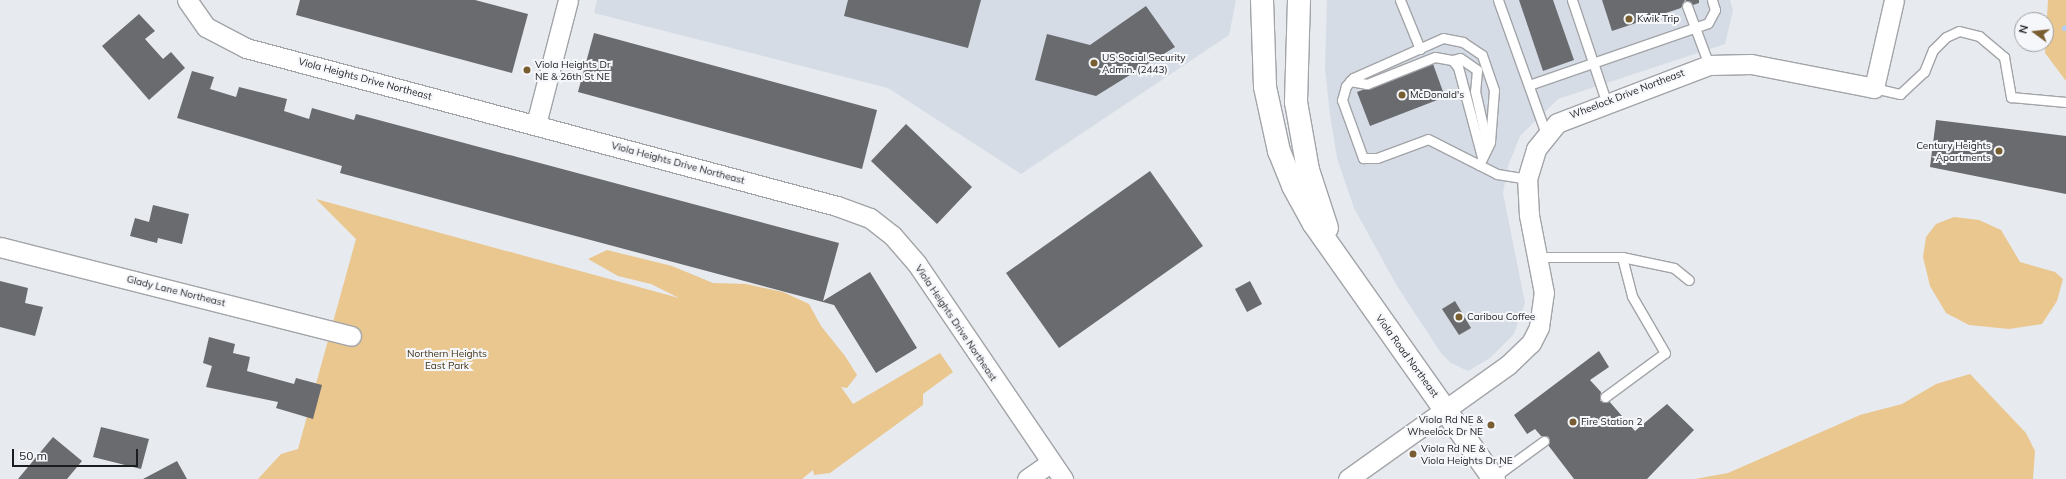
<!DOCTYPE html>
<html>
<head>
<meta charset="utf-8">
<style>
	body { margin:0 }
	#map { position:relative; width:2066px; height:479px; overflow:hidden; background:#e7eaee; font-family:Mulish,sans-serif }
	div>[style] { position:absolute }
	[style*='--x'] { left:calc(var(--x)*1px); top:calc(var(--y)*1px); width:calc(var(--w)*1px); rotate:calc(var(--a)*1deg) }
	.built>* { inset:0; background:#d5dce6 }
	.green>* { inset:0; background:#eac78f }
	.stream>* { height:5px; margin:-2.5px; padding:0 2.5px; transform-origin:2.5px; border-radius:2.5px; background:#b0cffc }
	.building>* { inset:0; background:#696b6e }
	.roads { filter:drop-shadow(1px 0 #a2a4a8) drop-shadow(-1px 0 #a2a4a8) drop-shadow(0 1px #a2a4a8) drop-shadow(0 -1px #a2a4a8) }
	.lane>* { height:9px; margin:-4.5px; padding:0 4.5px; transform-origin:4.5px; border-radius:4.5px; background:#fff }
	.street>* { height:19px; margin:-9.5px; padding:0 9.5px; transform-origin:9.5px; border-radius:9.5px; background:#fff }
	.secondary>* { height:22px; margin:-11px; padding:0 11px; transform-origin:11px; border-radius:11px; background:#fff }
	.dots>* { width:11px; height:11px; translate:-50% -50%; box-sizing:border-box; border:2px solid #f5f7fb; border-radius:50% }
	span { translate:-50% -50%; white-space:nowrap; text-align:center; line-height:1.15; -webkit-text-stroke:4px #f5f7fb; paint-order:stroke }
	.poi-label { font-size:10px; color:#1c1d1e }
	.left { translate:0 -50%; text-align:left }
	.right { translate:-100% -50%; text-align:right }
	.street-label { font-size:10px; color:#1c1d1e }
	.park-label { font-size:10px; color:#413116 }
	.north { position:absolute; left:2014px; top:12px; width:40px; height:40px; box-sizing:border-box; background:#f5f7fb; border:1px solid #9ea0a3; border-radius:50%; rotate:285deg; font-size:11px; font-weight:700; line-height:16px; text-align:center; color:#1c1d1e }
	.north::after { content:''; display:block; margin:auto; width:14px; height:18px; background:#785e30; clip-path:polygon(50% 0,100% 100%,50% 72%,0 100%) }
	.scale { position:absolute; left:12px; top:449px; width:126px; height:18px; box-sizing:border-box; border:2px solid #1c1d1e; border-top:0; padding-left:5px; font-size:12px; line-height:14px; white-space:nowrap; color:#1c1d1e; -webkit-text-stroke:3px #f5f7fb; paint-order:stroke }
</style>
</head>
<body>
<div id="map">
	<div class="built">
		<i style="clip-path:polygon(597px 0,1236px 0,1229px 35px,1021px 174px,888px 88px,594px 13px)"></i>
		<i style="clip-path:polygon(1327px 0,1730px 0,1733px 10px,1725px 44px,1558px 99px,1520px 136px,1508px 166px,1503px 193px,1525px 303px,1514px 334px,1490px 358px,1468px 371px,1451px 363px,1441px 353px,1397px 286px,1354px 208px,1337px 158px,1330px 115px,1325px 68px)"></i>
	</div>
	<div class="green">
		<i style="clip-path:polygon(2048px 0,2066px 0,2066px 81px,2045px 53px)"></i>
		<i style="clip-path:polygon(316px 199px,679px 298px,651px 284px,618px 276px,588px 259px,607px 250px,672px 266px,713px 283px,746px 284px,783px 292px,809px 304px,821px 326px,845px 356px,857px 375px,847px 388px,841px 387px,853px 404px,940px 353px,953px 372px,923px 394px,923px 405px,830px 473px,814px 475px,813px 470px,802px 479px,258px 479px,281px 454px,298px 449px,356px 239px)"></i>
		<i style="clip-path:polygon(1954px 217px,1979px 220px,2001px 230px,2020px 262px,2055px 272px,2063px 279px,2057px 301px,2042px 324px,2009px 329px,1969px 325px,1946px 313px,1930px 286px,1923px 257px,1926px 237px,1936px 224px)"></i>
		<i style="clip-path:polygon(1970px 374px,2026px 433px,2035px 451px,2033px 479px,1695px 479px,1728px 473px,1860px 415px,1902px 404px,1936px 384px)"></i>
	</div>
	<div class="stream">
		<i style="--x:2064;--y:28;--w:2;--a:-27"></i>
	</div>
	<div class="building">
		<i style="clip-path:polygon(300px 0,475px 0,528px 14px,512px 73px,296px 15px)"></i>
		<i style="clip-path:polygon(848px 0,981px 0,968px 48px,844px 16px)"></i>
		<i style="clip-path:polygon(1519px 0,1553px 0,1574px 60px,1543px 71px)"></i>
		<i style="clip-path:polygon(1602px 0,1699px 0,1699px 3px,1693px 5px,1685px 0,1681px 8px,1612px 31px)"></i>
		<i style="clip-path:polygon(1146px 6px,1175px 47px,1096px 96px,1035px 80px,1047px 34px,1090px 45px)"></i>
		<i style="clip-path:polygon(139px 14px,155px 31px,145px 39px,163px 59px,171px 52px,185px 68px,149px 100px,102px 46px)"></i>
		<i style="clip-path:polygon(594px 33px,877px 110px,862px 169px,578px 92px)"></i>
		<i style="clip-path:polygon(1433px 64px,1445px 97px,1370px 126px,1357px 92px)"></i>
		<i style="clip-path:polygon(192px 71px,214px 77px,210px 89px,236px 97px,239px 87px,287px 99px,284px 111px,309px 119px,312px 108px,354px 120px,356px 114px,839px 243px,823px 301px,870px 272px,917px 348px,876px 373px,834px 305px,340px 173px,342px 166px,177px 118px)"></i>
		<i style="clip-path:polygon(1936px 120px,2066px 136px,2066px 194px,1930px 167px)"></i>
		<i style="clip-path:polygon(906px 124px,972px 187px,937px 224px,871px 161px)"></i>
		<i style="clip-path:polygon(1150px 171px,1203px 246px,1059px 348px,1006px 273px)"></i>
		<i style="clip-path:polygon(153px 205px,189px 214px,182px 244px,158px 238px,157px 243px,130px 236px,135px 218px,149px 222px)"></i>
		<i style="clip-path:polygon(0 281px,28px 288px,25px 303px,43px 307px,35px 336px,0 327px)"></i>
		<i style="clip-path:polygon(1250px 281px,1262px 304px,1247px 312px,1235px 289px)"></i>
		<i style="clip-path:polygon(1455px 301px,1471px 328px,1459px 335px,1442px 309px)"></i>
		<i style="clip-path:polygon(209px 337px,235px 344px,233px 353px,250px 357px,247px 371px,294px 384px,296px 378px,322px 385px,313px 419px,276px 408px,278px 402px,206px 387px,212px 366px,203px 363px)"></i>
		<i style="clip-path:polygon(1599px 351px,1609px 367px,1590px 380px,1601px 392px,1600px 401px,1609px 401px,1635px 431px,1667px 404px,1694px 430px,1647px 479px,1574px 479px,1548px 445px,1549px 437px,1541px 436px,1535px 429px,1527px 434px,1514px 415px)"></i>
		<i style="clip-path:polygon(101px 427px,149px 439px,141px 469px,93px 457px)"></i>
		<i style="clip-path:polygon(53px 437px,82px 461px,67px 479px,18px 479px)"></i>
		<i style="clip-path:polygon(177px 461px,187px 479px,143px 479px)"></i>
	</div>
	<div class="roads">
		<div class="lane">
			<i style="--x:1400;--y:0;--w:53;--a:67.8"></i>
			<i style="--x:1498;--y:0;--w:142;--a:70.3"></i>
			<i style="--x:1572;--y:0;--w:107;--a:71.4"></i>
			<i style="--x:1687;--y:6;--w:63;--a:69.6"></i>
			<i style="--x:1452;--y:60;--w:8;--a:-14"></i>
			<i style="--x:1460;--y:58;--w:21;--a:35"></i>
			<i style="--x:1477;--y:70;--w:21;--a:95"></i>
			<i style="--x:1475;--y:91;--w:54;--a:77.2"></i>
			<i style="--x:1350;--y:81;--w:17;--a:10"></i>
			<i style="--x:1367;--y:84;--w:73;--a:-21.7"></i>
			<i style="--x:1435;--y:57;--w:17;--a:10"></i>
			<i style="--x:1452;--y:60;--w:9;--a:49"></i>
			<i style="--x:1458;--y:67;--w:93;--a:75.1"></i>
			<i style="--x:1529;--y:85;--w:189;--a:-19.1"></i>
			<i style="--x:1708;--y:23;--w:15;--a:-62"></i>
			<i style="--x:1715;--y:10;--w:10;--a:-107"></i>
			<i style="--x:1874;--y:88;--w:27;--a:13"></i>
			<i style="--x:1900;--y:94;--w:33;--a:-43"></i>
			<i style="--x:1924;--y:72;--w:24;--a:-68"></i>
			<i style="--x:1933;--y:50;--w:18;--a:-45"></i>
			<i style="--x:1946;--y:37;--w:14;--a:-25"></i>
			<i style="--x:1959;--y:31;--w:21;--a:14"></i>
			<i style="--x:1979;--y:36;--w:33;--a:40"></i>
			<i style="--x:2004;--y:57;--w:41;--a:80.1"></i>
			<i style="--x:2011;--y:97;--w:55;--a:5.2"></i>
			<i style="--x:1479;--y:165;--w:25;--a:-64"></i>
			<i style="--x:1490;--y:142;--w:52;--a:-85.6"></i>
			<i style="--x:1494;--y:90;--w:37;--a:-109"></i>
			<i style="--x:1482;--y:55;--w:23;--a:-146"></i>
			<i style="--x:1463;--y:42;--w:20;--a:-169"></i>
			<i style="--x:1443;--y:38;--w:98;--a:156"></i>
			<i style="--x:1353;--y:78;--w:11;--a:131"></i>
			<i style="--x:1346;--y:86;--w:15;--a:106"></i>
			<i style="--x:1342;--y:100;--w:62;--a:70.1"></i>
			<i style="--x:1363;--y:158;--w:14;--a:0"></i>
			<i style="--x:1377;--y:158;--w:54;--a:-20.4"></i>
			<i style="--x:1428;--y:139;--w:77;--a:26.9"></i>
			<i style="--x:1497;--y:174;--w:30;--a:9"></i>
			<i style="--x:1540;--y:257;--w:82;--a:0"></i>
			<i style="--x:1622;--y:257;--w:53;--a:11.9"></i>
			<i style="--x:1674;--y:268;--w:19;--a:39"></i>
			<i style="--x:1605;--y:397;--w:74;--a:-36.3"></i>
			<i style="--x:1665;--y:353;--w:66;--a:-120.1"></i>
			<i style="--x:1632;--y:296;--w:40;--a:-104.4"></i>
			<i style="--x:1493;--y:478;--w:63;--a:-36"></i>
		</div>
		<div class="street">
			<i style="--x:187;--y:0;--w:33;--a:55"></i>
			<i style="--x:206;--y:27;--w:45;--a:27.7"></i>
			<i style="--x:246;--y:48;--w:612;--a:14.97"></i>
			<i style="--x:837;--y:206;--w:35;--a:20"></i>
			<i style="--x:870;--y:218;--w:28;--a:38"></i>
			<i style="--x:892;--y:235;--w:38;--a:49"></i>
			<i style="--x:917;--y:264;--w:260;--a:55.8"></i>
			<i style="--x:536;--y:124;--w:128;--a:-75.5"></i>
			<i style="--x:0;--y:247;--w:362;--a:14.2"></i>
			<i style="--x:1027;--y:479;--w:28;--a:-35"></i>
			<i style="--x:1348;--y:479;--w:196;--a:-35.5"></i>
			<i style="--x:1508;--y:365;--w:32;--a:-44"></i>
			<i style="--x:1531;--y:343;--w:18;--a:-63"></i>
			<i style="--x:1539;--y:327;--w:34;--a:-82"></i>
			<i style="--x:1544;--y:293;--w:79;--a:-100.9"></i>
			<i style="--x:1529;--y:215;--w:36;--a:-93"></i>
			<i style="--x:1527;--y:179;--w:31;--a:-73"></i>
			<i style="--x:1536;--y:149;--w:33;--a:-51"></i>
			<i style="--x:1557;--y:123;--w:163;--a:-20.9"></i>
			<i style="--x:1709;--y:65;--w:42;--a:-1.4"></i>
			<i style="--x:1751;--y:64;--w:125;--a:11"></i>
			<i style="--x:1874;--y:88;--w:90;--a:-77.2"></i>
		</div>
		<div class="secondary">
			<i style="--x:1262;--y:0;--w:87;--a:88"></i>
			<i style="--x:1265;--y:87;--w:66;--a:77.7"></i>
			<i style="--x:1279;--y:151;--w:38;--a:68"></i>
			<i style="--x:1293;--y:186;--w:43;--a:61.1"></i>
			<i style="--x:1314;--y:224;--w:312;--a:54.8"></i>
			<i style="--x:1299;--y:0;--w:102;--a:91.7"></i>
			<i style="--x:1296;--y:102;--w:69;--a:80"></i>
			<i style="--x:1308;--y:170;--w:61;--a:71.9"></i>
		</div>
	</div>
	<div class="dots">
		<i style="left:1629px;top:19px;background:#785e30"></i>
		<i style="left:1094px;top:63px;background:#785e30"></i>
		<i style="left:527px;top:70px;background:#785e30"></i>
		<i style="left:1402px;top:95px;background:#785e30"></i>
		<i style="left:1999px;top:151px;background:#785e30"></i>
		<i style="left:1459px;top:317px;background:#785e30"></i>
		<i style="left:1573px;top:422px;background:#785e30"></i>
		<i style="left:1491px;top:425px;background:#785e30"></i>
		<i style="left:1413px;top:454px;background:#785e30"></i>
	</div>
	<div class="poi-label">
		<span class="left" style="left:1637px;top:19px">Kwik Trip</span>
		<span class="left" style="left:1102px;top:63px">US Social Security<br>Admin. (2443)</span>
		<span class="left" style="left:535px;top:70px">Viola Heights Dr<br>NE &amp; 26th St NE</span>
		<span class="left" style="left:1410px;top:95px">McDonald's</span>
		<span class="right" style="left:1991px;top:151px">Century Heights<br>Apartments</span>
		<span class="left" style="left:1467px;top:317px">Caribou Coffee</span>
		<span class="right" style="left:1483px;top:425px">Viola Rd NE &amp;<br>Wheelock Dr NE</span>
		<span class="left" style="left:1581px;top:422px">Fire Station 2</span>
		<span class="left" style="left:1421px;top:454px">Viola Rd NE &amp;<br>Viola Heights Dr NE</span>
	</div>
	<div class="street-label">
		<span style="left:365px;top:79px;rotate:15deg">Viola Heights Drive Northeast</span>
		<span style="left:1627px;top:94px;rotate:-21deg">Wheelock Drive Northeast</span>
		<span style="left:678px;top:163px;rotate:15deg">Viola Heights Drive Northeast</span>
		<span style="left:176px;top:291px;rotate:14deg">Glady Lane Northeast</span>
		<span style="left:956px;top:323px;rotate:56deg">Viola Heights Drive Northeast</span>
		<span style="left:1407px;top:356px;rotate:54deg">Viola Road Northeast</span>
	</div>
	<div class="park-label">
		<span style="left:447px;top:359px">Northern Heights<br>East Park</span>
	</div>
	<div class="north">N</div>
	<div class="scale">50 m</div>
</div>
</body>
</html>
